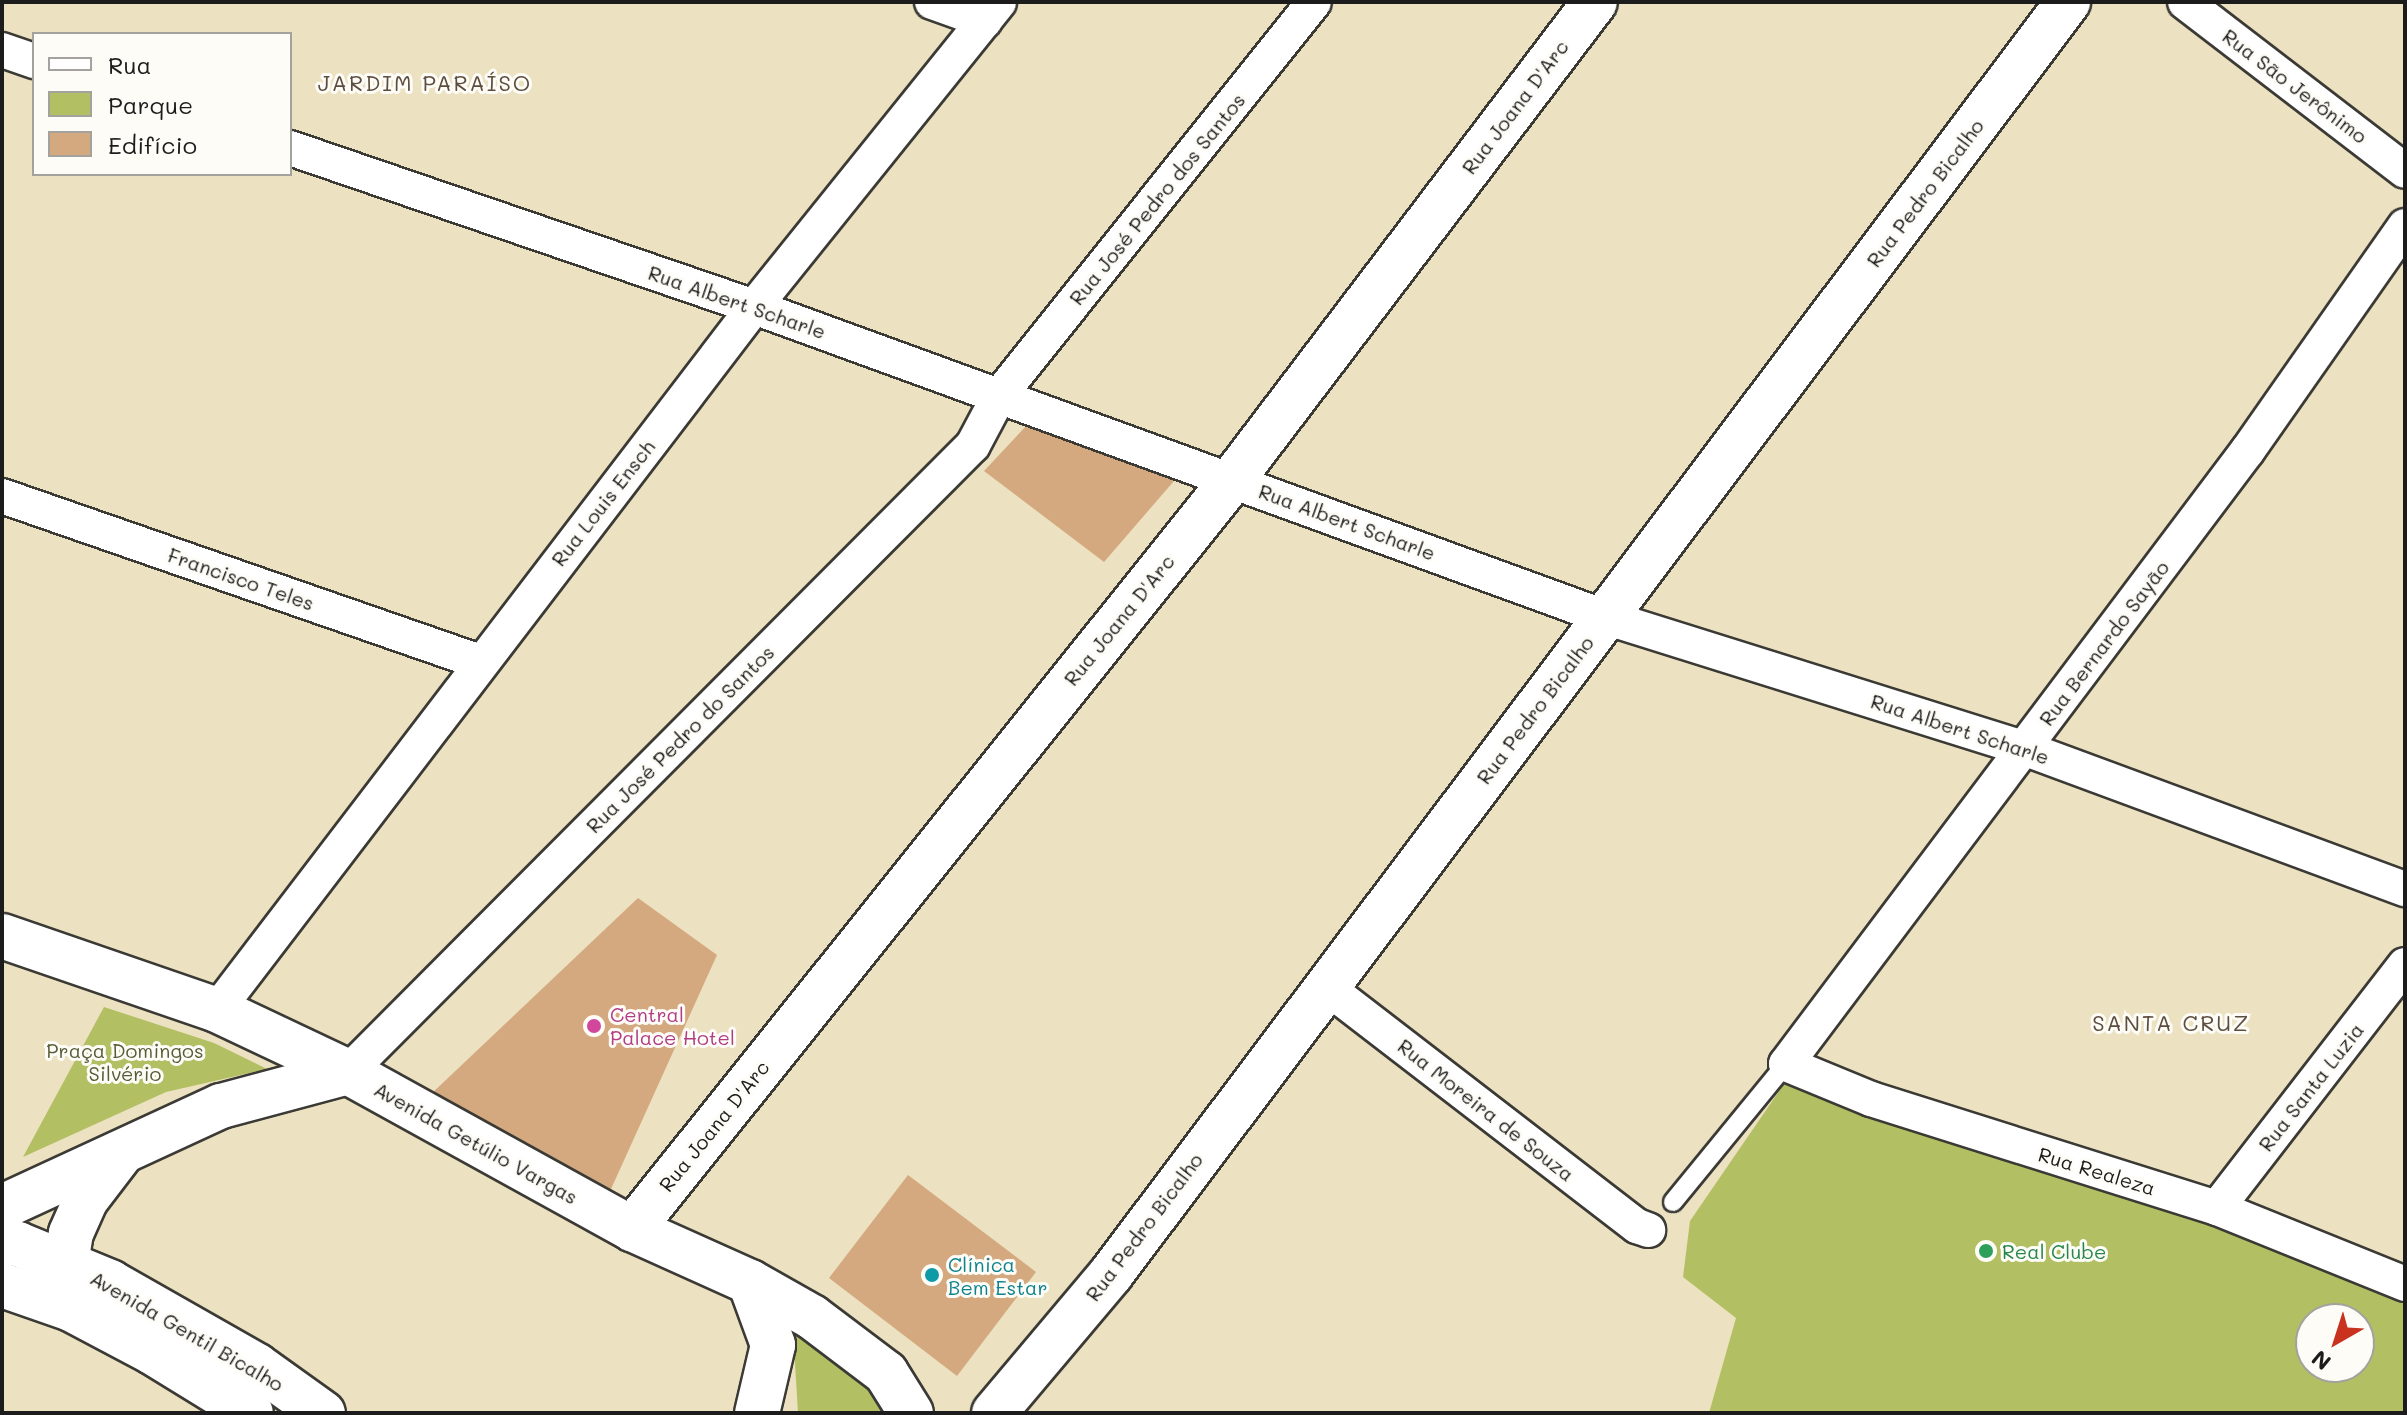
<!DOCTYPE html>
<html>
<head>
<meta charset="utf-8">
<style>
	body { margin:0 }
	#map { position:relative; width:2407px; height:1415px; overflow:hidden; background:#ece1c0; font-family:Mali,sans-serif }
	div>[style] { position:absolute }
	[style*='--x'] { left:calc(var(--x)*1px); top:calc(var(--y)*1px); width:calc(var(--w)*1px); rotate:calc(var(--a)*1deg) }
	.green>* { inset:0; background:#b2bf62 }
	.building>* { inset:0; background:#d5a97f }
	.roads { filter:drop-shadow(2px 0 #3b3a35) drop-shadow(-2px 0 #3b3a35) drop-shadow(0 2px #3b3a35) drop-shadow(0 -2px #3b3a35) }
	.lane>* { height:18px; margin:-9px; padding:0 9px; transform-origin:9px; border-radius:9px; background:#fff }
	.street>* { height:34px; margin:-17px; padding:0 17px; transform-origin:17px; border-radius:17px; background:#fff }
	.secondary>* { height:44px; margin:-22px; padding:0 22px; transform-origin:22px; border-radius:22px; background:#fff }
	.dots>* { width:22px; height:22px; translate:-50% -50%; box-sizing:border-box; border:4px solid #fdfcf7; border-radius:50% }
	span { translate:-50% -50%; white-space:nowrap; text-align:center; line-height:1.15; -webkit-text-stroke:6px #fdfcf7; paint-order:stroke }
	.street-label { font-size:20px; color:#1c1c1c }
	.hotel-label { font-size:20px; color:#b23c85 }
	.left { translate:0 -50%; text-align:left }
	.park-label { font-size:20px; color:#585d38 }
	.leisure-label { font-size:20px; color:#27864d }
	.culture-label { font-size:20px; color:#0d838f }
	.neighbourhood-label { font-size:22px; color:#5d4d3f; letter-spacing:2px }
	.frame { position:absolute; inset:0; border:4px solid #1c1c1c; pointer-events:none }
	.legend { position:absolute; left:32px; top:32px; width:260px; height:144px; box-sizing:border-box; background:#fdfcf7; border:2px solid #a3a29f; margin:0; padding:10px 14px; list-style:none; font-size:24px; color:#1c1c1c }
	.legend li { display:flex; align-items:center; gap:16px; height:40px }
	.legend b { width:40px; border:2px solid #a3a29f }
	.north { position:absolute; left:2295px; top:1303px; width:80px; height:80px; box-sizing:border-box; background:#fdfcf7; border:2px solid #a3a29f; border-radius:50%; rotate:219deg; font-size:22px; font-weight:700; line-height:32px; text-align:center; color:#1c1c1c }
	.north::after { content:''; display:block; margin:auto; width:28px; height:36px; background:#c8321e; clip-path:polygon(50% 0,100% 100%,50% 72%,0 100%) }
</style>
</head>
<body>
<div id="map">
	<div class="green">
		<i style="clip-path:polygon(104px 1007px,214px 1043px,267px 1069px,166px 1092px,23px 1157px)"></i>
		<i style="clip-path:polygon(evenodd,1788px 1078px,2214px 1224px,2405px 1296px,2405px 1413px,1709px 1413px,1736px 1318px,1683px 1277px,1690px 1221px,1788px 1078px,2311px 1319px,2359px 1319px,2359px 1367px,2311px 1367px,2311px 1319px)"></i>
		<i style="clip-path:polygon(793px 1330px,858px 1371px,893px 1413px,798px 1413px)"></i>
	</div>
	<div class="building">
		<i style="clip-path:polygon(1029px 423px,1180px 474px,1104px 562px,984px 471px)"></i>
		<i style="clip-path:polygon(638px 898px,717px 955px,611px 1189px,429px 1096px)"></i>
		<i style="clip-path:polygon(908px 1175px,1036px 1272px,957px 1376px,829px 1278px)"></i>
	</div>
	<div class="roads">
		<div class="lane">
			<i style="--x:1673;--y:1202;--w:178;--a:-50.7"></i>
		</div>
		<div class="street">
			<i style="--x:932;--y:2;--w:56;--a:19.7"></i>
			<i style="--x:2185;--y:2;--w:277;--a:37.5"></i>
			<i style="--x:2;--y:50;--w:34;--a:19"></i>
			<i style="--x:290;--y:148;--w:490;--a:18.9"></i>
			<i style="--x:754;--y:307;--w:906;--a:20.02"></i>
			<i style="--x:1605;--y:617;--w:441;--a:17.4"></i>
			<i style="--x:2026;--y:749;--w:404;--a:20.3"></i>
			<i style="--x:2405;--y:226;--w:274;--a:125"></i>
			<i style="--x:2248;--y:450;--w:768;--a:126.96"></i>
			<i style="--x:1786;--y:1064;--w:92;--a:22.4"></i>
			<i style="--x:1871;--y:1099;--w:363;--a:17.5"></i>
			<i style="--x:2217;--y:1208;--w:203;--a:22"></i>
			<i style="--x:2;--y:496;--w:506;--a:19.15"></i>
			<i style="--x:1325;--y:986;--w:394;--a:37.6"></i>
			<i style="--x:1637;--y:1226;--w:12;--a:20"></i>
			<i style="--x:217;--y:1010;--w:885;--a:-52.62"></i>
			<i style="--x:754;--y:307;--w:391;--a:-51.2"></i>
			<i style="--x:348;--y:1072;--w:885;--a:-45.09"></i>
			<i style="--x:973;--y:445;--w:55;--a:-62"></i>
			<i style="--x:999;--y:396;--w:504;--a:-51.36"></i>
			<i style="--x:2217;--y:1208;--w:307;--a:-52.3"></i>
		</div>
		<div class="secondary">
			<i style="--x:2;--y:936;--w:227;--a:19"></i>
			<i style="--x:217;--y:1010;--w:145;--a:25.3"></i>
			<i style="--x:348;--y:1072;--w:325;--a:28.9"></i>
			<i style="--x:632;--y:1229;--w:129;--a:24.2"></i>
			<i style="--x:750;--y:1282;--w:71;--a:29.4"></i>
			<i style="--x:812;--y:1317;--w:93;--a:37.1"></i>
			<i style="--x:886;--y:1373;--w:47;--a:58"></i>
			<i style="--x:2;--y:1207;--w:241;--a:-24.8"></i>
			<i style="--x:221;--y:1106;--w:131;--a:-15"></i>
			<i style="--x:632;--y:1229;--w:960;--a:-51.3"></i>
			<i style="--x:1232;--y:480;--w:600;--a:-52.79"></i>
			<i style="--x:2;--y:1242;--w:16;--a:7"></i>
			<i style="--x:18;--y:1244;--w:100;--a:22.4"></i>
			<i style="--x:110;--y:1282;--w:169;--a:29.7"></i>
			<i style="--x:257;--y:1366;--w:81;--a:35.5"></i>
			<i style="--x:750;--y:1282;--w:67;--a:69.9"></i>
			<i style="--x:773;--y:1345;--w:70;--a:103.2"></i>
			<i style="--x:2;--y:1285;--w:73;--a:19.2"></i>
			<i style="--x:71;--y:1309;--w:92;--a:28"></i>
			<i style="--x:152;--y:1352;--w:116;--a:31.6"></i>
			<i style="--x:69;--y:1291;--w:27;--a:-96"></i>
			<i style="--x:66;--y:1264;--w:31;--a:-81"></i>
			<i style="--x:71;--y:1233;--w:35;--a:-66"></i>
			<i style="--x:85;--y:1201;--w:58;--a:-52.7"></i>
			<i style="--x:994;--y:1413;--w:182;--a:-49.9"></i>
			<i style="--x:1111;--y:1274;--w:1592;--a:-53.04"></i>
		</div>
	</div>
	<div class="dots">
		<i style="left:594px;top:1026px;background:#d1479c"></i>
		<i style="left:1986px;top:1251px;background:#2e9e5b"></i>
		<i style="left:932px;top:1275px;background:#0f9aa8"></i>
	</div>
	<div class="street-label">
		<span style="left:2295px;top:86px;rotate:37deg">Rua São Jerônimo</span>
		<span style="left:1515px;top:107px;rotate:-53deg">Rua Joana D'Arc</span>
		<span style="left:1925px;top:193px;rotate:-53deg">Rua Pedro Bicalho</span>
		<span style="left:1157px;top:199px;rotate:-51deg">Rua José Pedro dos Santos</span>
		<span style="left:737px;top:302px;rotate:19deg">Rua Albert Scharle</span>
		<span style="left:603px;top:503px;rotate:-52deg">Rua Louis Ensch</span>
		<span style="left:1347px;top:522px;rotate:20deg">Rua Albert Scharle</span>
		<span style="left:241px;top:579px;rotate:19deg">Francisco Teles</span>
		<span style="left:1119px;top:620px;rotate:-51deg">Rua Joana D'Arc</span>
		<span style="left:2104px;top:643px;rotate:-53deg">Rua Bernardo Sayão</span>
		<span style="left:1535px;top:710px;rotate:-53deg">Rua Pedro Bicalho</span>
		<span style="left:1960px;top:729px;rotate:18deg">Rua Albert Scharle</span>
		<span style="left:680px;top:739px;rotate:-45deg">Rua José Pedro do Santos</span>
		<span style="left:2311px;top:1087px;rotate:-52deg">Rua Santa Luzia</span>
		<span style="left:1486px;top:1110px;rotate:38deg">Rua Moreira de Souza</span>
		<span style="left:714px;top:1126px;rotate:-51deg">Rua Joana D'Arc</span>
		<span style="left:476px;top:1143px;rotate:29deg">Avenida Getúlio Vargas</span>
		<span style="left:2097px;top:1171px;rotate:17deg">Rua Realeza</span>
		<span style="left:1144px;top:1227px;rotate:-53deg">Rua Pedro Bicalho</span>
		<span style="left:187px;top:1331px;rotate:30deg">Avenida Gentil Bicalho</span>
	</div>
	<div class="hotel-label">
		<span class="left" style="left:610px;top:1026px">Central<br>Palace Hotel</span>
	</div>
	<div class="park-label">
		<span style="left:125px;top:1062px">Praça Domingos<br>Silvério</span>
	</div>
	<div class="leisure-label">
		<span class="left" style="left:2002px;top:1251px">Real Clube</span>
	</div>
	<div class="culture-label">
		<span class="left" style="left:948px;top:1276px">Clínica<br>Bem Estar</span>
	</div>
	<div class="neighbourhood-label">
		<span style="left:425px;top:83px">JARDIM PARAÍSO</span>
		<span style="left:2171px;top:1023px">SANTA CRUZ</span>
	</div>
	<div class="frame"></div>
	<ul class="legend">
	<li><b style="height:10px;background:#fff"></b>Rua</li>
	<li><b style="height:22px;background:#b2bf62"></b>Parque</li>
	<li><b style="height:22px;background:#d5a97f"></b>Edifício</li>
	</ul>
	<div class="north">N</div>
</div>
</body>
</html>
